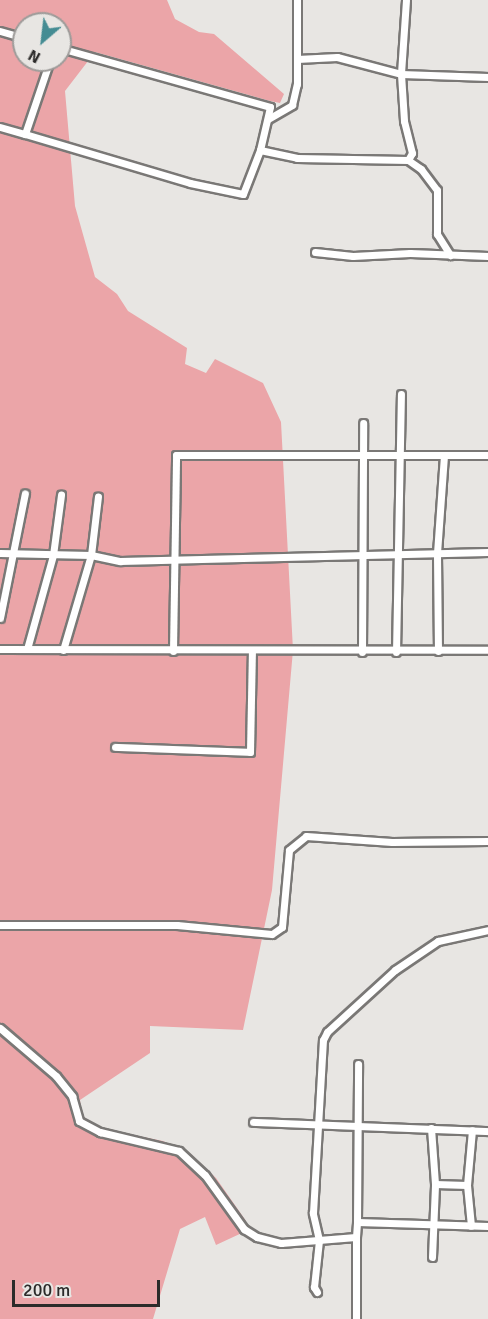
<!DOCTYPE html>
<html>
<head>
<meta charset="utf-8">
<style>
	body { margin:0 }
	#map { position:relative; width:488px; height:1319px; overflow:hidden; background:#e8e6e3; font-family:Signika,sans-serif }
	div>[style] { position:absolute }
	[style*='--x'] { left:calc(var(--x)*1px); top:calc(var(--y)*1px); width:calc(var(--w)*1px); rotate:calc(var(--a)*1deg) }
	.green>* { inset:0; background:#eba5a8 }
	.roads { filter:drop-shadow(2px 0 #7a7876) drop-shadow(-2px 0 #7a7876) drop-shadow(0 2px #7a7876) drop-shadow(0 -2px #7a7876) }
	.minor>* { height:7px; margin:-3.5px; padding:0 3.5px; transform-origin:3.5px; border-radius:3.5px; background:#fff }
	span { translate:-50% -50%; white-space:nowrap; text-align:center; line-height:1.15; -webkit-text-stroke:6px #e8e6e3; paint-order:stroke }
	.north { position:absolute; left:12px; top:12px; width:60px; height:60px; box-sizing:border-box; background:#e8e6e3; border:2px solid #9d9b99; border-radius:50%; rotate:208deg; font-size:16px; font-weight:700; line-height:24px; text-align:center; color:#2c2b2a }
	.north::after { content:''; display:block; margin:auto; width:21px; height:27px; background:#458c93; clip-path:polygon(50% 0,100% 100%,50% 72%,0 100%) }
	.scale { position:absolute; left:12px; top:1280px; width:148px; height:27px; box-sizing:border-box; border:3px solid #2c2b2a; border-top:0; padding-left:8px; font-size:18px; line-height:21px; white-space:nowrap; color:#2c2b2a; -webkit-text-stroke:4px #e8e6e3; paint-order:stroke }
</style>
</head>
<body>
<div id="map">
	<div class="green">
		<i style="clip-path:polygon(evenodd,0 0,167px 0,175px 19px,199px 32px,214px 34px,284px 94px,280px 103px,270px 101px,95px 52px,65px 91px,75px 206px,95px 277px,117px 294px,128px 311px,187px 348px,185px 364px,206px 373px,215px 359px,263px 383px,281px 422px,293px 650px,272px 890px,243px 1030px,150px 1026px,150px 1053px,80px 1100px,82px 1119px,104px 1129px,163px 1141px,191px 1154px,216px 1178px,246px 1221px,244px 1232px,216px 1245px,205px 1217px,180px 1229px,153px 1319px,0 1319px,0 0,24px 24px,60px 24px,60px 60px,24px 60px,24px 24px)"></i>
	</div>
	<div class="roads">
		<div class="minor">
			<i style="--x:406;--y:0;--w:74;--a:93.9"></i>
			<i style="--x:401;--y:74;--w:47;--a:86.3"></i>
			<i style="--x:404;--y:121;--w:33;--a:76"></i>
			<i style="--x:412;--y:153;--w:8;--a:120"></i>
			<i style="--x:408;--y:160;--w:16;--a:35"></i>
			<i style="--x:421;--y:169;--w:26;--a:53"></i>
			<i style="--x:437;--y:190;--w:44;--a:90"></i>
			<i style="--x:437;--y:234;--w:25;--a:58"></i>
			<i style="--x:0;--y:31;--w:25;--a:16"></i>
			<i style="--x:60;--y:48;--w:218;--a:15.7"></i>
			<i style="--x:270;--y:107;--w:44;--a:103.1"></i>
			<i style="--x:260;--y:150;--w:38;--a:12"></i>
			<i style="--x:297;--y:158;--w:111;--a:1"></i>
			<i style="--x:297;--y:59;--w:40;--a:-2.9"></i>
			<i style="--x:337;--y:57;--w:66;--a:14.9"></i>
			<i style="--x:401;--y:74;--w:87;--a:2"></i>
			<i style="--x:50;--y:60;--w:78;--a:108.7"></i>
			<i style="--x:25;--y:134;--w:172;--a:16.5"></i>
			<i style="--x:190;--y:183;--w:54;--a:11.7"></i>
			<i style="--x:243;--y:194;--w:47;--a:-68.9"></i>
			<i style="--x:268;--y:119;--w:28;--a:-30"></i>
			<i style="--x:292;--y:105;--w:22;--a:-77"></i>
			<i style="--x:297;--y:84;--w:84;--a:-90"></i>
			<i style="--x:0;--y:127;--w:26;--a:16"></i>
			<i style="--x:315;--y:252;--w:38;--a:6"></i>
			<i style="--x:353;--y:256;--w:57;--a:-3"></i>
			<i style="--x:410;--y:253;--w:78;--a:2.2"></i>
			<i style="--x:0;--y:553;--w:91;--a:1.3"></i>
			<i style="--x:91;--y:555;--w:30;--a:12"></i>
			<i style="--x:120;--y:561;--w:368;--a:-1.4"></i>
			<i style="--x:0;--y:618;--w:127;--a:-78.7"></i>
			<i style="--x:0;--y:649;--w:488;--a:0.1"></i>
			<i style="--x:27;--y:649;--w:98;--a:-74.5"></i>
			<i style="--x:53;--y:555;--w:61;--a:-82.4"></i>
			<i style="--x:63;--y:650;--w:99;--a:-73.6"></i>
			<i style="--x:91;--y:555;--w:59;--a:-83.2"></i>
			<i style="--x:173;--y:651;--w:196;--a:-89.1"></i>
			<i style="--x:176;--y:455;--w:312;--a:0"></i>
			<i style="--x:438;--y:651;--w:98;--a:-90.6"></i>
			<i style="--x:437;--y:553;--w:97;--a:-85.9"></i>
			<i style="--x:362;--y:652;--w:229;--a:-89.7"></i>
			<i style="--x:396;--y:652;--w:258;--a:-88.9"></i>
			<i style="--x:115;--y:747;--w:135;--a:2.1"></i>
			<i style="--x:250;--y:752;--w:100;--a:-88.9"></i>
			<i style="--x:0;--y:925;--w:177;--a:0"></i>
			<i style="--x:177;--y:925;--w:95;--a:5.4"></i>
			<i style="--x:272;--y:934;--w:12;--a:-35"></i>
			<i style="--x:282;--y:927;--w:77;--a:-84.8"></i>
			<i style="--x:289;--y:850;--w:22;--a:-39"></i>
			<i style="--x:306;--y:836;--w:86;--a:4"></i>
			<i style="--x:392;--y:842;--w:96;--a:-0.6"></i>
			<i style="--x:0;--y:1028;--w:74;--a:40.6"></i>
			<i style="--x:56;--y:1076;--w:26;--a:51"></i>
			<i style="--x:72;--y:1096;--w:26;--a:74"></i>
			<i style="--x:79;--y:1121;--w:24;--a:28"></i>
			<i style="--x:100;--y:1132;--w:81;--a:13.5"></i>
			<i style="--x:179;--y:1151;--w:35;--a:43"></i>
			<i style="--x:205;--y:1175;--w:67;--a:54.2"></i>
			<i style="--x:244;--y:1229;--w:15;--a:32"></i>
			<i style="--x:257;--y:1237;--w:25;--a:14"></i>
			<i style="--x:281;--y:1243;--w:75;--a:-4.6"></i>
			<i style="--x:356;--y:1237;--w:15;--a:-86"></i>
			<i style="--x:357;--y:1222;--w:131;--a:1.7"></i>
			<i style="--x:253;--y:1122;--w:235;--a:2.2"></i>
			<i style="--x:431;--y:1128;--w:56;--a:85.9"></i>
			<i style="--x:467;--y:1185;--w:55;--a:-84.8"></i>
			<i style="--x:357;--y:1222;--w:158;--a:-89.6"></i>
			<i style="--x:356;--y:1237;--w:82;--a:90"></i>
			<i style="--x:432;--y:1257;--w:73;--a:-87.6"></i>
			<i style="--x:435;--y:1184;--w:32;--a:2"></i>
			<i style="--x:467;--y:1185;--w:41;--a:84.4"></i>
			<i style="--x:317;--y:1292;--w:6;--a:-121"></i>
			<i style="--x:314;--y:1287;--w:47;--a:-83.9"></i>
			<i style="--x:319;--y:1240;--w:28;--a:-103"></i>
			<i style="--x:313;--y:1213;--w:173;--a:-86.7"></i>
			<i style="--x:323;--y:1040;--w:9;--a:-63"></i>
			<i style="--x:327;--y:1032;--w:92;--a:-42.4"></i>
			<i style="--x:395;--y:970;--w:52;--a:-34"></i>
			<i style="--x:438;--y:941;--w:51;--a:-12.4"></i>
		</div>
	</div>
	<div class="north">N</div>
	<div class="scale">200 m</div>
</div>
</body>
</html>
